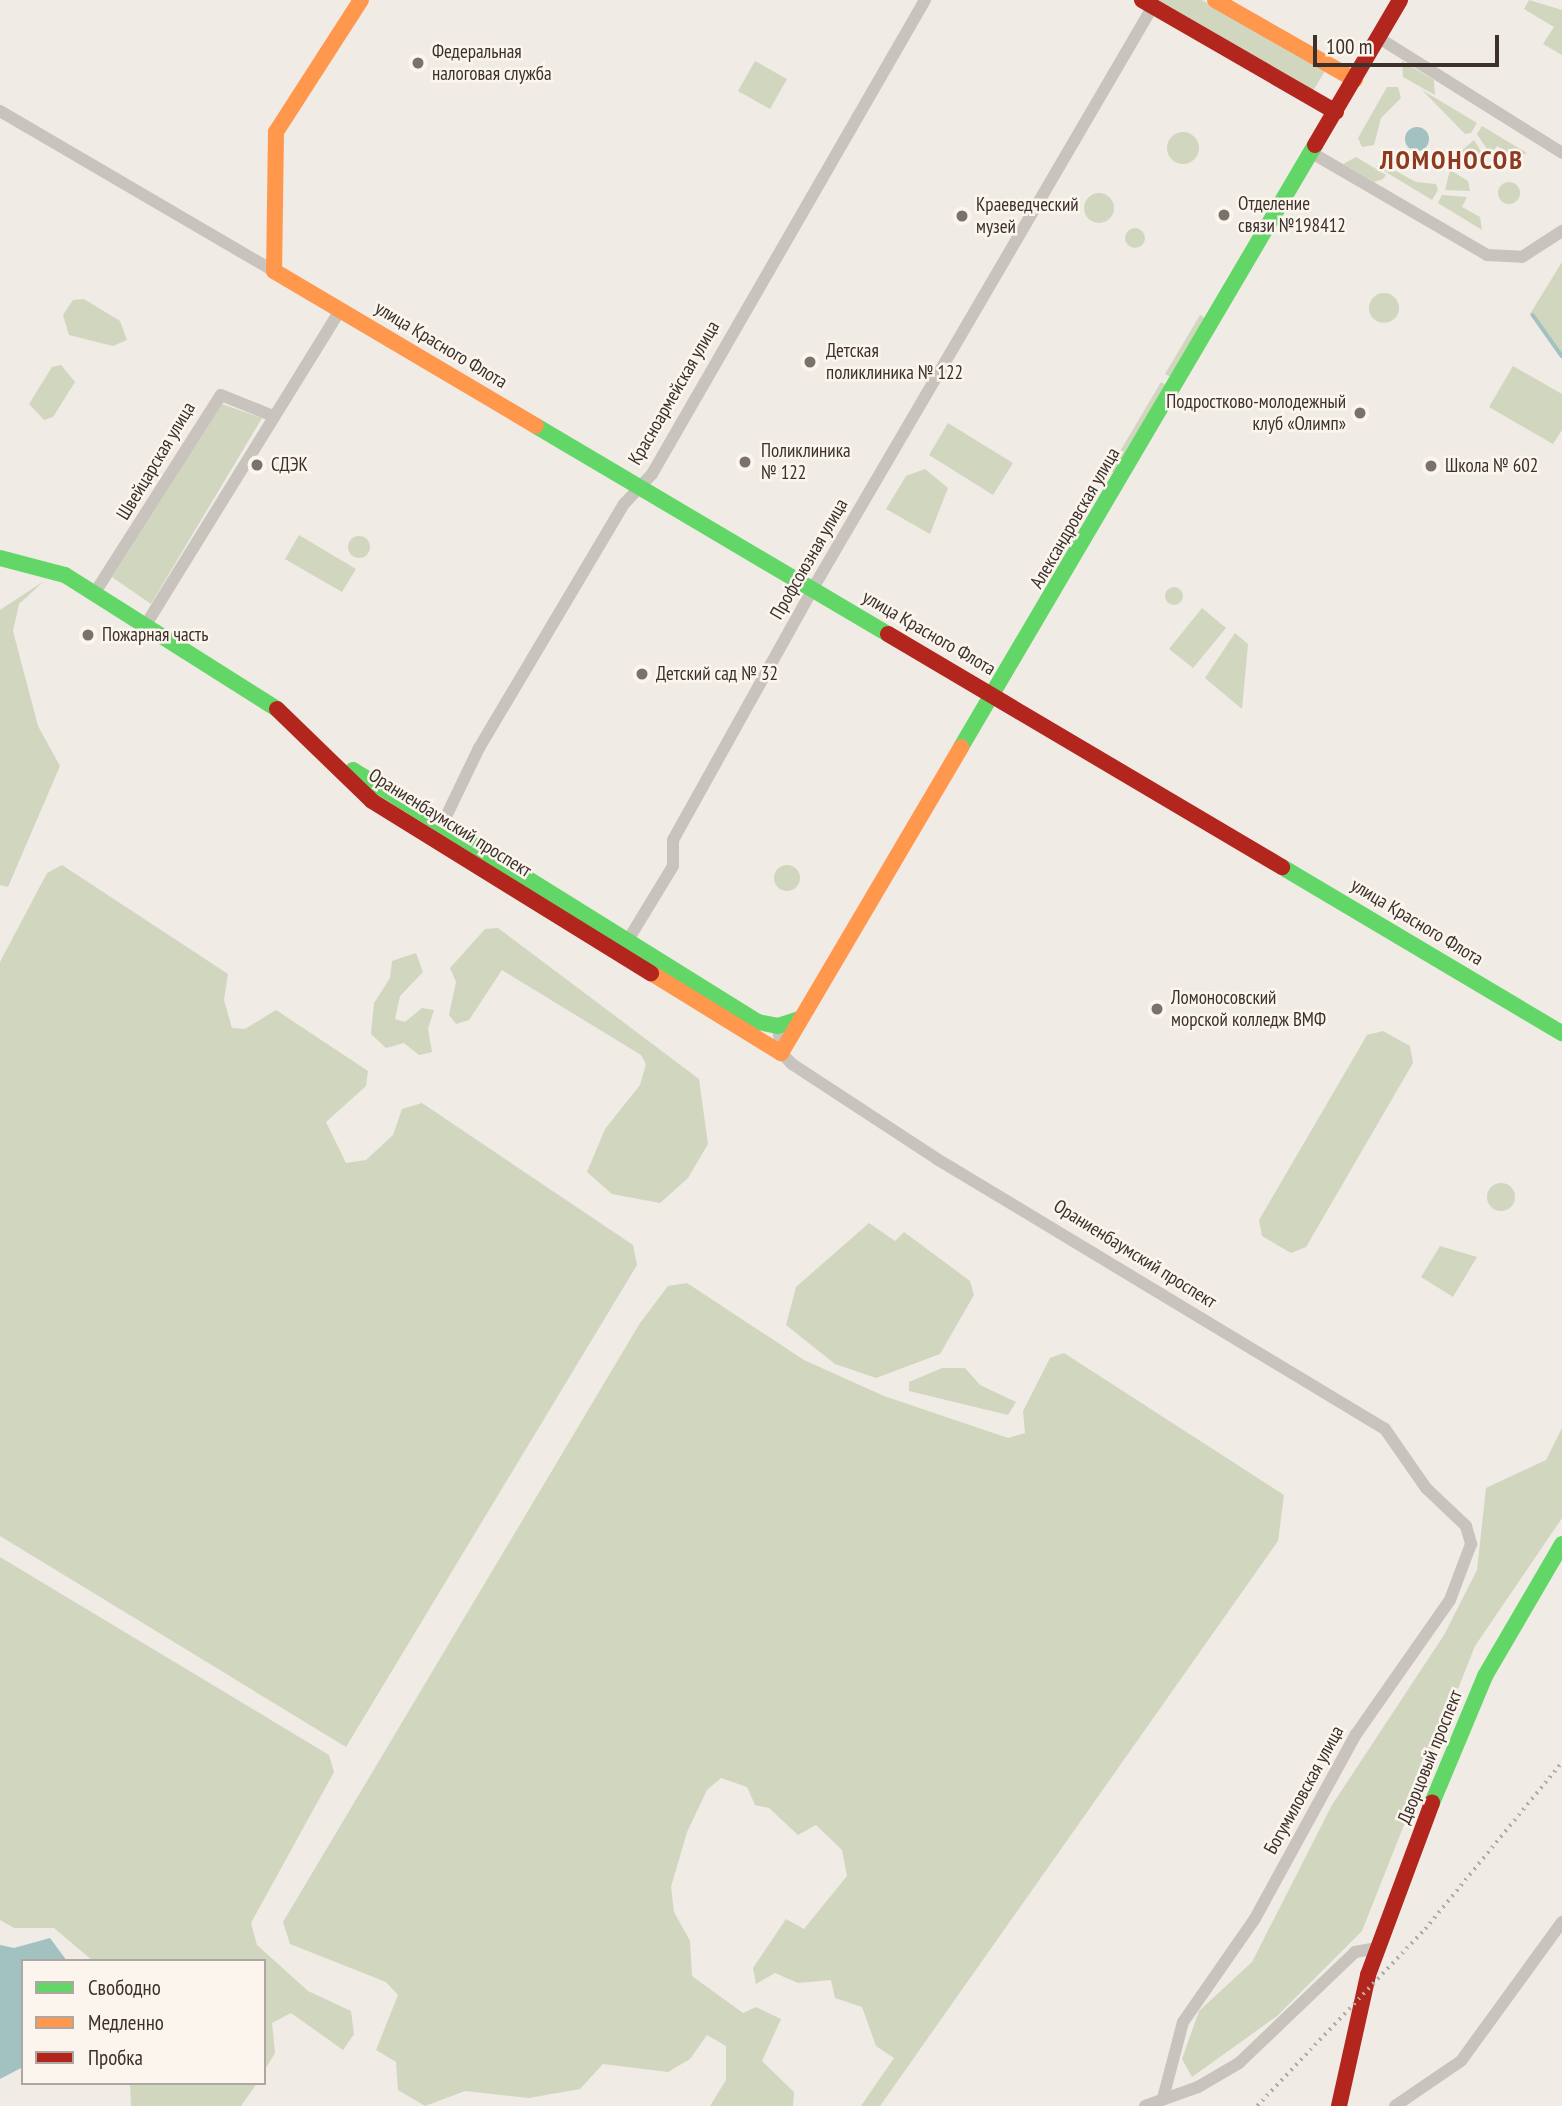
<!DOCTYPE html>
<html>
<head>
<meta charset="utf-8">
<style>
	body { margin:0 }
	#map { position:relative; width:1562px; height:2106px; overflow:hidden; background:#f0ebe5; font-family:"PT Sans Narrow",sans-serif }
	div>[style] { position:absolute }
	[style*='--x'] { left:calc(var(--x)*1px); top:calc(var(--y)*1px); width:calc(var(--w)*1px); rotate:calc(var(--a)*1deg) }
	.green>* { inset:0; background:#d1d6bf }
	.round { border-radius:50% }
	.water>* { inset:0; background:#a1c2c1 }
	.stream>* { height:3.5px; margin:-1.75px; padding:0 1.75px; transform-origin:1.75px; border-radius:1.75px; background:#a1c2c1 }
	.street>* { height:12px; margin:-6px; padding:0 6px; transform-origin:6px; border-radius:6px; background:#c9c3be }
	.fast>* { height:16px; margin:-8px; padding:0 8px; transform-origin:8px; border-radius:8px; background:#63d668 }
	.slow>* { height:16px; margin:-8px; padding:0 8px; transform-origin:8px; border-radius:8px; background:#ff974d }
	.jam>* { height:16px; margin:-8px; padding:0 8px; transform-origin:8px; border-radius:8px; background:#b3261e }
	.rail>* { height:3.5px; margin-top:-1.75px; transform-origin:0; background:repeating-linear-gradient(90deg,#b1aca8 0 2px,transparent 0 7px) }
	.dots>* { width:19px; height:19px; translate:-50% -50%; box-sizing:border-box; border:4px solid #fbf5ee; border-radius:50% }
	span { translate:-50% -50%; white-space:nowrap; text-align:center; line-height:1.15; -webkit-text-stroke:5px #fbf5ee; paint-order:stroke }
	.poi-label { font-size:19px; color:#3b302b }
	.left { translate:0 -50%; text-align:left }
	.right { translate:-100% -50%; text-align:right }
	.street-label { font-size:19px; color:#3b302b }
	.district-label { font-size:26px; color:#8c3b22; font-weight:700; letter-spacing:2px }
	.legend { position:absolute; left:21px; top:1959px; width:245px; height:126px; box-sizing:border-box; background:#fbf5ee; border:2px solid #aea6a0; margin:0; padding:9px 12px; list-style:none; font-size:21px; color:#3b302b }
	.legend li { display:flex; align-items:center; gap:14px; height:35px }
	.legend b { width:35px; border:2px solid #aea6a0 }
	.scale { position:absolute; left:1313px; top:35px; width:186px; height:32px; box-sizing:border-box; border:4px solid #3b302b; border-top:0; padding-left:9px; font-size:21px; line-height:24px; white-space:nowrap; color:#3b302b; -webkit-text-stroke:5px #fbf5ee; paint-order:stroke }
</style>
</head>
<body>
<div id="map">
	<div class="green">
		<i style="clip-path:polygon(1154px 0,1202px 0,1325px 71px,1313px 91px)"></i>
		<i style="clip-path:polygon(1529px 0,1562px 10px,1562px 55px,1543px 44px,1554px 27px,1524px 9px)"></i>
		<i style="clip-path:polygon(755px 61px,787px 79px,770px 109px,738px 91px)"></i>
		<i style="clip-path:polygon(1402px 61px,1434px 80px,1435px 95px,1403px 77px)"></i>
		<i style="clip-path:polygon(1387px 87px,1398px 87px,1401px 98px,1381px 118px,1374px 145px,1362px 147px,1358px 138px)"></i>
		<i style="clip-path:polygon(1422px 90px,1477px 123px,1471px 133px,1465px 134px)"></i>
		<i style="clip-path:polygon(1482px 126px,1527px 153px,1515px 157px,1497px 146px,1491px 155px,1477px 134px)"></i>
		<i class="round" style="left:1167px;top:132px;width:32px;height:32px"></i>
		<i style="clip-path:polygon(1474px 140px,1487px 161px,1478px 164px,1459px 153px)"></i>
		<i style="clip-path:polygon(1356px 157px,1386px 175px,1383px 179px,1374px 182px,1343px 164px)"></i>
		<i style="clip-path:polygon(1383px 164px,1416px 182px,1436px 184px,1438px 190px,1432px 200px,1376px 166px)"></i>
		<i style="clip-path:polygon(1450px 170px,1468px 181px,1470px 191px,1445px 190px)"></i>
		<i class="round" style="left:1498px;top:182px;width:22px;height:22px"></i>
		<i class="round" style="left:1084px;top:193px;width:30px;height:30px"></i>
		<i style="clip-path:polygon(1442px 195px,1467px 197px,1462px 207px,1480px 217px,1482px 230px,1438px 203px)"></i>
		<i class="round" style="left:1125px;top:228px;width:20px;height:20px"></i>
		<i style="clip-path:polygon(1562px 262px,1562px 358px,1530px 314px)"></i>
		<i class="round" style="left:1369px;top:293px;width:30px;height:30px"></i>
		<i style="clip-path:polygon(84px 299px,120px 321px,127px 340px,113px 346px,69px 335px,63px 315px,73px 300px)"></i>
		<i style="clip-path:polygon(1200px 315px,1205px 318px,1171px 377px,1165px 374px)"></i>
		<i style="clip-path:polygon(61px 365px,75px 382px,53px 417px,44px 420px,29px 404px,52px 367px)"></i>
		<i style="clip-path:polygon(1513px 366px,1562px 394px,1562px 430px,1553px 444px,1489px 407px)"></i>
		<i style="clip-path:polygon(1161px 382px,1166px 385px,1115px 473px,1109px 470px)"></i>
		<i style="clip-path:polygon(222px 404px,262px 418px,151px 604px,112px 577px)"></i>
		<i style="clip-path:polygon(948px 423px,1013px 463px,993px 495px,929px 455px)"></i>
		<i style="clip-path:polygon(925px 469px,948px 488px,930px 534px,886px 509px,906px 476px)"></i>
		<i style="clip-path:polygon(299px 535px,356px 569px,342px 592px,285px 559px)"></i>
		<i class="round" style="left:348px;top:536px;width:22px;height:22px"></i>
		<i style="clip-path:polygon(44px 581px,19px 604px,13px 631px,38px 726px,60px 766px,8px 887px,0 885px,0 610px)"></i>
		<i class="round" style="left:1165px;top:587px;width:18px;height:18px"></i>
		<i style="clip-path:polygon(1202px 608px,1226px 628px,1193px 668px,1169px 649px)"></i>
		<i style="clip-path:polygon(1235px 633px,1248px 644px,1242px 709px,1205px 678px)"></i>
		<i style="clip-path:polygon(62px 865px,228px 974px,224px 1000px,232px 1028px,245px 1029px,276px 1010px,368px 1071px,366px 1086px,326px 1122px,346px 1163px,366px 1160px,393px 1135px,402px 1109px,422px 1103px,633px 1245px,637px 1265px,346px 1747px,0 1536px,0 962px,47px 873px)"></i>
		<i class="round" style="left:774px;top:865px;width:26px;height:26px"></i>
		<i style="clip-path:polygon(498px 928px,699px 1079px,708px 1144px,688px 1178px,660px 1203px,612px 1194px,587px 1172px,605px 1129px,640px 1085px,646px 1064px,641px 1055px,502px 970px,469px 1020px,456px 1024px,449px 1015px,456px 982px,450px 968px,485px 929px)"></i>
		<i style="clip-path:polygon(416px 953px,423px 972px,400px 996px,395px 1019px,405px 1022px,422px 1008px,434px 1010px,428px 1029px,432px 1052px,419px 1055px,404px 1043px,386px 1048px,371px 1034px,374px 1003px,390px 978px,392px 961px)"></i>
		<i style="clip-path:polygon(1383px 1031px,1410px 1046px,1413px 1063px,1306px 1247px,1291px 1253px,1262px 1236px,1259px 1220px,1367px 1035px)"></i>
		<i class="round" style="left:1487px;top:1183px;width:28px;height:28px"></i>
		<i style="clip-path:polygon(869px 1223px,895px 1241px,904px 1232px,970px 1281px,974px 1295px,940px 1354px,876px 1378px,835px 1364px,786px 1325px,796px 1287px)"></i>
		<i style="clip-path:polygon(1440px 1246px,1477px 1257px,1453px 1297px,1421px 1277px)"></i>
		<i style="clip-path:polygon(687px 1283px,804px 1360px,884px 1396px,1008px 1438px,1025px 1433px,1023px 1411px,1050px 1358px,1064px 1353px,1284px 1495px,1278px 1541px,880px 2106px,861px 2106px,894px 2058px,876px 2046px,862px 2007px,835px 1998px,831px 1980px,798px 1983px,775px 1973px,756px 1984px,753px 1968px,786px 1919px,804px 1929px,847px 1876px,842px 1850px,816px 1825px,798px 1835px,769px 1808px,755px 1805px,747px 1787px,721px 1778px,707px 1790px,687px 1832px,671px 1887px,674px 1912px,690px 1941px,692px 1976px,743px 2013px,756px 2007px,781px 2019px,762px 2061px,794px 2092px,793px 2106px,710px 2106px,726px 2080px,726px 2046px,707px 2035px,690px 2059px,668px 2072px,603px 2064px,580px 2089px,529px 2098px,465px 2091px,425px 2106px,398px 2090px,396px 2062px,376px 2050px,398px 1995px,386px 1982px,290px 1944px,283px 1922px,640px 1323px,668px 1286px)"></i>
		<i style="clip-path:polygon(942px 1368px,965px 1368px,980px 1385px,1016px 1402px,1008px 1415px,909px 1391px,909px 1382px)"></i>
		<i style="clip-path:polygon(1562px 1428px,1562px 1518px,1475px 1646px,1362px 1931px,1277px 2016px,1192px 2077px,1182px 2059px,1199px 2011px,1252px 1962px,1332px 1805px,1444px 1635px,1477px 1570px,1486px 1488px,1546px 1460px)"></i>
		<i style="clip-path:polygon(0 1557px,329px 1755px,334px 1772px,251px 1923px,257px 1945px,308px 1991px,351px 2011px,354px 2034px,343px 2050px,291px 2013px,272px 2023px,275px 2053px,264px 2071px,264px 1961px,93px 1961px,54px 1928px,14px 1928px,0 1920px)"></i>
		<i style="clip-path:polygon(130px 2083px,257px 2083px,241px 2106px,131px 2106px)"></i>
	</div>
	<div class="water">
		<i class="round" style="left:1405px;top:127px;width:24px;height:24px"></i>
		<i style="clip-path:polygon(50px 1938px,67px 1961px,23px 1961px,23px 2067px,0 2079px,0 1945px,14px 1948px)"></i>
	</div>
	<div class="stream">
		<i style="--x:1533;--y:315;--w:50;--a:54.7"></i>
	</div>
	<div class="street">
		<i style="--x:1379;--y:38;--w:216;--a:32.1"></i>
		<i style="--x:0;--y:111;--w:317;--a:30.3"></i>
		<i style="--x:1312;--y:153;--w:203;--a:30.2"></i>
		<i style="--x:1487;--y:255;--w:35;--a:3"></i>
		<i style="--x:1522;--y:257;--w:48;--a:-33"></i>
		<i style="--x:94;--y:594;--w:236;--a:-57.5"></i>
		<i style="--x:221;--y:395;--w:56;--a:22"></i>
		<i style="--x:150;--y:618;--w:362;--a:-58.3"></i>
		<i style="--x:440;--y:829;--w:90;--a:-64.3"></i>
		<i style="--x:479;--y:748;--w:284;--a:-59.3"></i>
		<i style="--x:624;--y:504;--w:41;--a:-47"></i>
		<i style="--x:652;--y:474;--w:547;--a:-60.06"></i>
		<i style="--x:625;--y:945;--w:92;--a:-58.7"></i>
		<i style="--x:673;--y:866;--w:26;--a:-90"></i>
		<i style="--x:673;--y:840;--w:286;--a:-60.9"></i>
		<i style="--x:812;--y:590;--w:676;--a:-59.72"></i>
		<i style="--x:778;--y:1026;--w:27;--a:84"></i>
		<i style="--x:781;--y:1053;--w:16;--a:45"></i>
		<i style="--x:792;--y:1064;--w:173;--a:33.2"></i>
		<i style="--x:937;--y:1159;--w:523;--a:31.08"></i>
		<i style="--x:1385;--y:1429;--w:72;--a:55.2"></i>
		<i style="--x:1426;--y:1488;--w:55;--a:43.5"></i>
		<i style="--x:1466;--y:1526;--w:19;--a:74"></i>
		<i style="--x:1471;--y:1544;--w:60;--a:110.6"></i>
		<i style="--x:1450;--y:1600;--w:164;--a:125"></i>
		<i style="--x:1356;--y:1734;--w:212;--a:118.7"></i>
		<i style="--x:1254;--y:1920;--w:124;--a:124.8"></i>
		<i style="--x:1183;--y:2022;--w:79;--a:104.7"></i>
		<i style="--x:1145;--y:2106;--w:56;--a:-19.7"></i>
		<i style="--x:1198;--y:2087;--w:48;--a:-30.3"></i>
		<i style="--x:1239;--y:2063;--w:161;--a:-43.7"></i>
		<i style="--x:1355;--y:1952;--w:23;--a:-10"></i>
		<i style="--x:1395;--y:2106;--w:80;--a:-34.3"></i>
		<i style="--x:1461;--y:2061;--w:172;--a:-54"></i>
	</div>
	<div class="fast">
		<i style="--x:536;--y:426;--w:409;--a:30.6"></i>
		<i style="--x:0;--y:558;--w:67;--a:14.7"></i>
		<i style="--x:65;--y:575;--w:251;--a:32.3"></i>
		<i style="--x:961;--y:747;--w:698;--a:-59.54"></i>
		<i style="--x:353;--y:770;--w:477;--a:31.9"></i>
		<i style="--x:758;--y:1022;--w:20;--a:11"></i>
		<i style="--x:778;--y:1026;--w:22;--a:-18"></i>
		<i style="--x:1282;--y:867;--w:326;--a:30.7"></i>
		<i style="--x:1432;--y:1803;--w:138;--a:-67.3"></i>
		<i style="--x:1485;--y:1676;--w:153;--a:-59.7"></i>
	</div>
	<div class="slow">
		<i style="--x:361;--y:0;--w:157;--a:122.8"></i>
		<i style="--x:276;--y:132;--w:139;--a:90.8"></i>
		<i style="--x:274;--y:271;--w:304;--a:30.6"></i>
		<i style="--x:1215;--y:0;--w:161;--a:29.7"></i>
		<i style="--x:651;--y:973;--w:153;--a:31.6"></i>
		<i style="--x:781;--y:1053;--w:355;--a:-59.5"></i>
	</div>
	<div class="jam">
		<i style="--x:1142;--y:0;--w:224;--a:30"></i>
		<i style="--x:1315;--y:145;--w:168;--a:-59.6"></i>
		<i style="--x:888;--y:634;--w:458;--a:30.6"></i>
		<i style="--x:277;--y:709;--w:132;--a:44.1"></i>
		<i style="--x:372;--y:801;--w:328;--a:31.7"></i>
		<i style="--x:1339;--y:2106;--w:134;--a:-77.5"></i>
		<i style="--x:1368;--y:1975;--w:184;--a:-69.6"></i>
	</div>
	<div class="rail">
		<i style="--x:1257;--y:2106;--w:244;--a:-46.5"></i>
		<i style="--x:1425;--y:1929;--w:216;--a:-50.6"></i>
	</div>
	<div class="dots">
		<i style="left:418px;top:63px;background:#7a716c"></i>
		<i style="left:1224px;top:215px;background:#7a716c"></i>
		<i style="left:962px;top:216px;background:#7a716c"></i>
		<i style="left:810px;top:362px;background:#7a716c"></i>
		<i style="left:1360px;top:413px;background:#7a716c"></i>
		<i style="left:745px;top:462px;background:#7a716c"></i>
		<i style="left:257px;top:465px;background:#7a716c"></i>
		<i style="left:1431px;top:466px;background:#7a716c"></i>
		<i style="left:88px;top:635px;background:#7a716c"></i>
		<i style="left:642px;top:674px;background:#7a716c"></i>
		<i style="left:1157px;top:1009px;background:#7a716c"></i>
	</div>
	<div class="poi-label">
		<span class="left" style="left:432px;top:63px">Федеральная<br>налоговая служба</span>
		<span class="left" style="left:1238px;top:215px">Отделение<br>связи №198412</span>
		<span class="left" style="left:976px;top:216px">Краеведческий<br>музей</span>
		<span class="left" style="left:826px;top:362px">Детская<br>поликлиника № 122</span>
		<span class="right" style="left:1346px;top:413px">Подростково-молодежный<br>клуб «Олимп»</span>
		<span class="left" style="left:761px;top:462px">Поликлиника<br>№ 122</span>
		<span class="left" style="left:271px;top:465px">СДЭК</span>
		<span class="left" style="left:1445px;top:466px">Школа № 602</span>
		<span class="left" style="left:102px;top:635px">Пожарная часть</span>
		<span class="left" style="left:656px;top:674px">Детский сад № 32</span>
		<span class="left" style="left:1171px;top:1009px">Ломоносовский<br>морской колледж ВМФ</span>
	</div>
	<div class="street-label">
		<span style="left:441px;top:345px;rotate:31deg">улица Красного Флота</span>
		<span style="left:674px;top:393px;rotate:-60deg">Красноармейская улица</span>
		<span style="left:156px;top:461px;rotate:-59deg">Швейцарская улица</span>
		<span style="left:1075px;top:518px;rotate:-60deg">Александровская улица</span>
		<span style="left:809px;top:559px;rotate:-60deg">Профсоюзная улица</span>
		<span style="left:929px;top:633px;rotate:30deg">улица Красного Флота</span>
		<span style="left:450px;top:823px;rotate:32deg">Ораниенбаумский проспект</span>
		<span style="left:1417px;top:922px;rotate:31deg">улица Красного Флота</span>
		<span style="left:1135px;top:1254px;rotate:32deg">Ораниенбаумский проспект</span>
		<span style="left:1430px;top:1757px;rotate:-68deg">Дворцовый проспект</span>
		<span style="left:1304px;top:1790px;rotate:-61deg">Богумиловская улица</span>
	</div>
	<div class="district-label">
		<span style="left:1452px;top:160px">ЛОМОНОСОВ</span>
	</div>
	<ul class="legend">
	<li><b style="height:9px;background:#63d668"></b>Свободно</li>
	<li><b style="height:9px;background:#ff974d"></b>Медленно</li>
	<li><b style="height:9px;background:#b3261e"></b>Пробка</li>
	</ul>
	<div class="scale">100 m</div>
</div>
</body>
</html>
